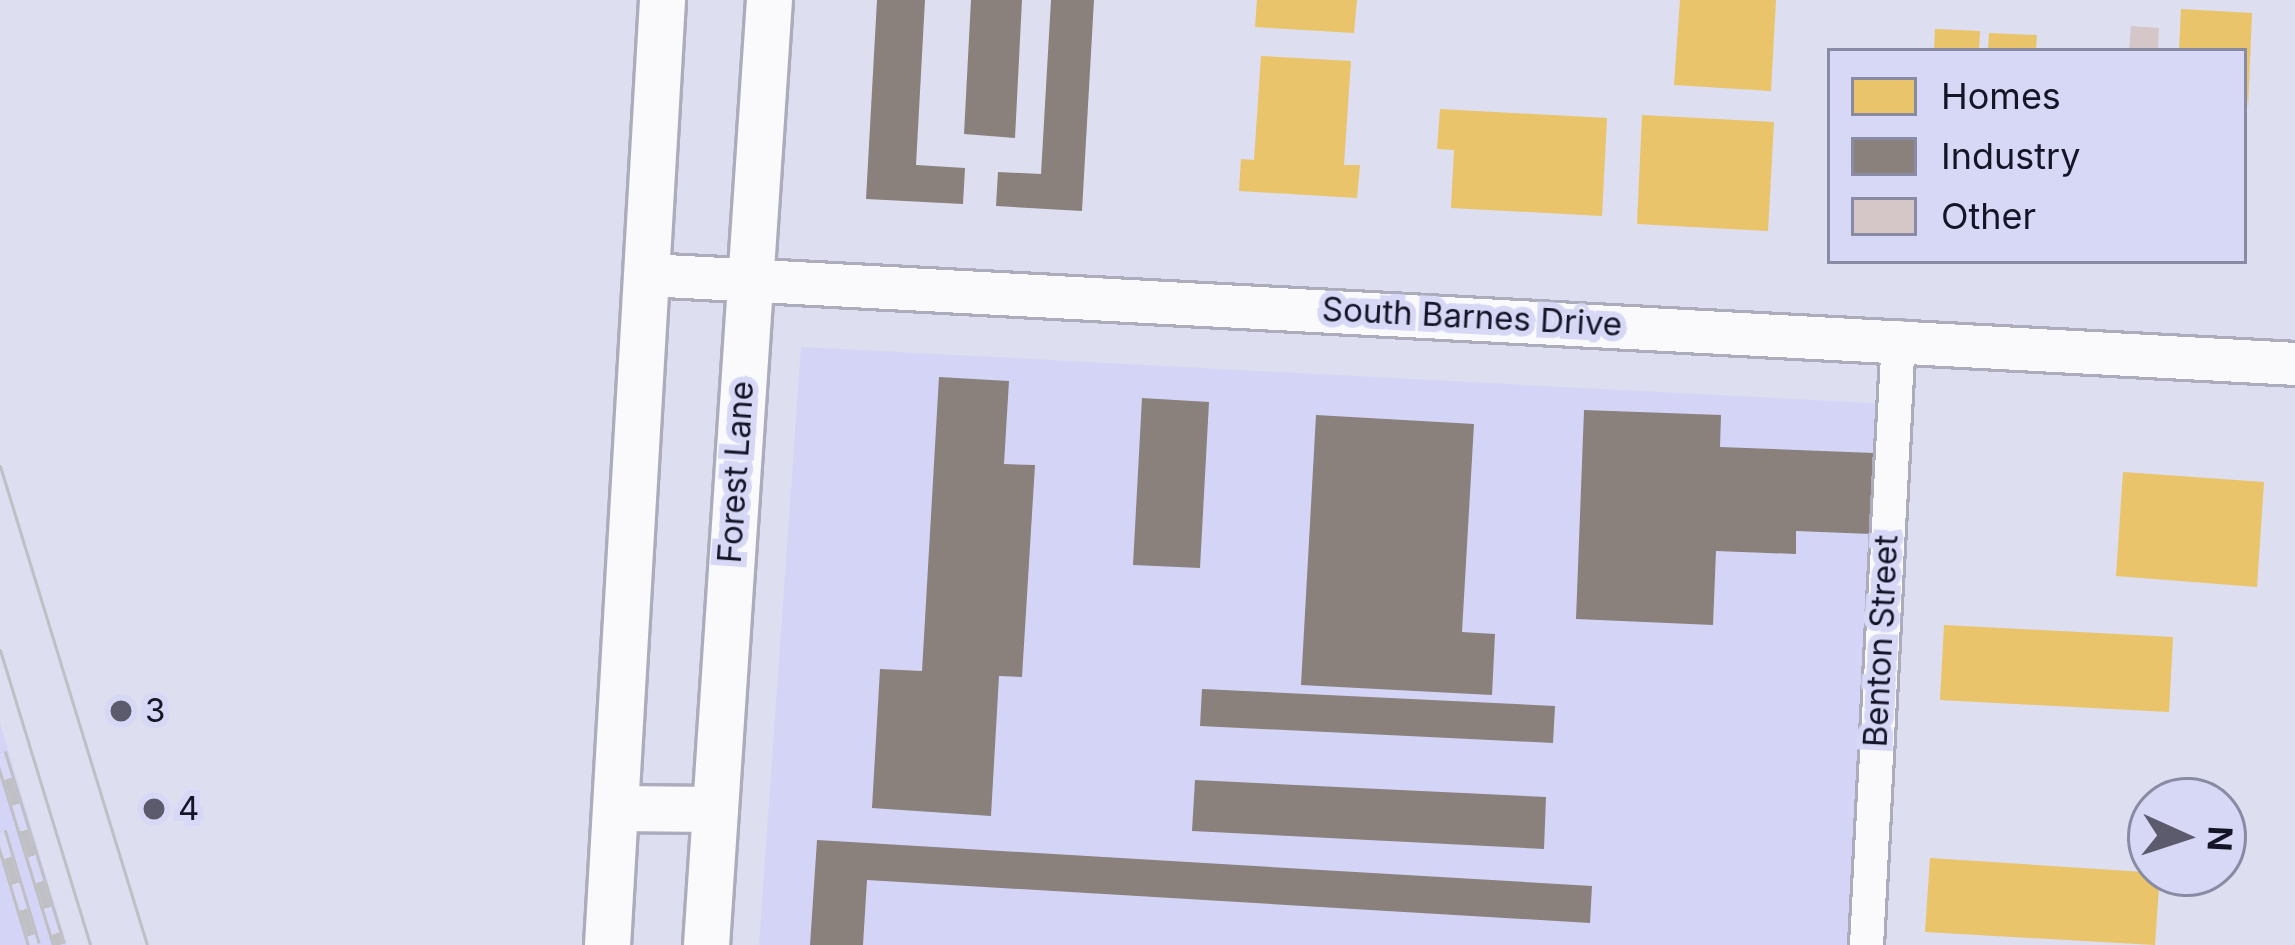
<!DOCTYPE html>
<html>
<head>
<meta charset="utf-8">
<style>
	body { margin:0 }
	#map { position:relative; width:2295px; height:945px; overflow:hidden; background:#dddeef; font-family:Inter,sans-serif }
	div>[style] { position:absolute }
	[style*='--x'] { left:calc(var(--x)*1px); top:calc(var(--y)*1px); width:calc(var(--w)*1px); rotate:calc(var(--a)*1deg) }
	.built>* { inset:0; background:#d4d5f6 }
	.homes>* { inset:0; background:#e9c46a }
	.industry>* { inset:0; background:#8a817c }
	.building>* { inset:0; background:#d5c7c8 }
	.roads { filter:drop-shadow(3px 0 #acacbc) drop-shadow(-3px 0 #acacbc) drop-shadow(0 3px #acacbc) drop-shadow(0 -3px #acacbc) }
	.minor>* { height:33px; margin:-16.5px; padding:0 16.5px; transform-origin:16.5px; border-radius:16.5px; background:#fafafd }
	.tertiary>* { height:42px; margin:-21px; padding:0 21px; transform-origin:21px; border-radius:21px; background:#fafafd }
	.secondary>* { height:45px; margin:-22.5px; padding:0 22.5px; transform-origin:22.5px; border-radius:22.5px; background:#fafafd }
	.tram>* { height:3px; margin:-1.5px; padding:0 1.5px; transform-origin:1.5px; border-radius:1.5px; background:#bfbfc4 }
	.rail>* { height:14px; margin-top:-7px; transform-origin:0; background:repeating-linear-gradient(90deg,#d6d8f6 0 27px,#bfbfc4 0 54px); box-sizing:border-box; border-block:3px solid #bfbfc4 }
	.dots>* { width:33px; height:33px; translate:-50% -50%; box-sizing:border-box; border:6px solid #d6d8f6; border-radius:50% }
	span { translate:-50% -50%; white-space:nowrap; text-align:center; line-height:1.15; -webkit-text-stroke:12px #d6d8f6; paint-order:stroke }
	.street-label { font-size:33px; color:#151527 }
	.poi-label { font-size:33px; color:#151527 }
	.left { translate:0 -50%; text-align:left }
	.legend { position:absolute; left:1827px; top:48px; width:420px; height:216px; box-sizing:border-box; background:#d6d8f6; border:3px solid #898aa3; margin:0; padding:15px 21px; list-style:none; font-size:36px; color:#151527 }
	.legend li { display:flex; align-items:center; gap:24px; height:60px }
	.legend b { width:60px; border:3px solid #898aa3 }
	.north { position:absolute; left:2127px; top:777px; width:120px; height:120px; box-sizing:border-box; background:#d6d8f6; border:3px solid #898aa3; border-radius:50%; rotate:93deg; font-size:33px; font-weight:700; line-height:48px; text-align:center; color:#151527 }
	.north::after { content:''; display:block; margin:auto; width:42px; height:54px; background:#5b5b6d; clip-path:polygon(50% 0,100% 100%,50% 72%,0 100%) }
</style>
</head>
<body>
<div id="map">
	<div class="built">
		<i style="clip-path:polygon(801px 347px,1889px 404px,1852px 945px,759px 945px)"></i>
		<i style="clip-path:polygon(0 723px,67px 945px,0 945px)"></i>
	</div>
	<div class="homes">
		<i style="clip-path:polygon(1257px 0,1357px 0,1354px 33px,1255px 27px)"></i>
		<i style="clip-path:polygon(1680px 0,1776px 0,1771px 91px,1674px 85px)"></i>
		<i style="clip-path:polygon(2181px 9px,2252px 13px,2248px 109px,2244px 51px,2179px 51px)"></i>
		<i style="clip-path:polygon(1935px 29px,1980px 31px,1979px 51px,1934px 51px)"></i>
		<i style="clip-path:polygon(1989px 33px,2037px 35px,2036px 51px,1988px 51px)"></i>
		<i style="clip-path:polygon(1261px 56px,1351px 61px,1344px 165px,1360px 165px,1357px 198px,1239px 191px,1241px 159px,1254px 160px)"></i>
		<i style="clip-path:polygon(1440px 109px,1607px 118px,1602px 216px,1451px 208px,1454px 150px,1437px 149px)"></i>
		<i style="clip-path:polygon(1642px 115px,1774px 122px,1768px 231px,1637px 224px)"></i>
		<i style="clip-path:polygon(2123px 472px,2264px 482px,2257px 587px,2116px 576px)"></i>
		<i style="clip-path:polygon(1944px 625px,2173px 637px,2169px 712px,1940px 700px)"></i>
		<i style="clip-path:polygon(1930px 858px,2160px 873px,2155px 945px,1925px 932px)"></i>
	</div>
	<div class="industry">
		<i style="clip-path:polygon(877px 0,925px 0,916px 165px,965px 168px,963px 204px,866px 199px)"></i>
		<i style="clip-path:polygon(971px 0,1022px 0,1015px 138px,964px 134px)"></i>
		<i style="clip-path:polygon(1051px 0,1094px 0,1082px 211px,996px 206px,998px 172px,1041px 174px)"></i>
		<i style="clip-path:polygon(939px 377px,1009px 381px,1004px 464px,1035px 465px,1022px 677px,999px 676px,991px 816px,872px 808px,880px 669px,922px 671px)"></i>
		<i style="clip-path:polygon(1142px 398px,1209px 402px,1200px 568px,1133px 565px)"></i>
		<i style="clip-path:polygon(1584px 410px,1721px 415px,1720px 447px,1874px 453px,1871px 534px,1796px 531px,1796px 554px,1716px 551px,1713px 625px,1576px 619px)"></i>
		<i style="clip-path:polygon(1316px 415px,1474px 424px,1462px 632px,1495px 634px,1492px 695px,1301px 685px)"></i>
		<i style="clip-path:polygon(1202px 689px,1555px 706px,1553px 743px,1200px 726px)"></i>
		<i style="clip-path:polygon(1195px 780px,1546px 797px,1544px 849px,1192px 831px)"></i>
		<i style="clip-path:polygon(817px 840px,1592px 886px,1590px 923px,867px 880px,863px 945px,810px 945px)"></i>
	</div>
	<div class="building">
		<i style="clip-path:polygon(2131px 26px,2159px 28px,2158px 51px,2129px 51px)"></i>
	</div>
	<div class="roads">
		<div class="minor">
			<i style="--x:1866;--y:945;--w:609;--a:-86.99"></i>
		</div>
		<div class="tertiary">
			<i style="--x:648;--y:275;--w:1649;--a:3.09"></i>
		</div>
		<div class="secondary">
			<i style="--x:616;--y:808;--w:99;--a:0.6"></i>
			<i style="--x:607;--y:945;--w:947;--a:-86.67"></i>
			<i style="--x:706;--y:945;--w:947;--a:-86.19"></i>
		</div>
	</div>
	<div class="tram">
		<i style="--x:0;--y:466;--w:501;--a:72.94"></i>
		<i style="--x:0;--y:650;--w:308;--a:73"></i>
	</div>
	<div class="rail">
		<i style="--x:0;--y:753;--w:201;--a:72.9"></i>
		<i style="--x:0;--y:832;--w:118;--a:73.3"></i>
	</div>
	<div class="dots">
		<i style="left:121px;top:711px;background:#5b5b6d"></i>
		<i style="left:154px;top:809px;background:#5b5b6d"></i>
	</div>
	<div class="street-label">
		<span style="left:1472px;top:317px;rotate:3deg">South Barnes Drive</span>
		<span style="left:736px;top:472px;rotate:-86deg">Forest Lane</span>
		<span style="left:1881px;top:641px;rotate:-87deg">Benton Street</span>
	</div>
	<div class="poi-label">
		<span class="left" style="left:145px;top:711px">3</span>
		<span class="left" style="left:178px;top:809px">4</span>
	</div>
	<ul class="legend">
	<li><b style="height:33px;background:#e9c46a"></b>Homes</li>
	<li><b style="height:33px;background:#8a817c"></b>Industry</li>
	<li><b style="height:33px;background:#d5c7c8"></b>Other</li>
	</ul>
	<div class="north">N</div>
</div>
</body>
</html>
